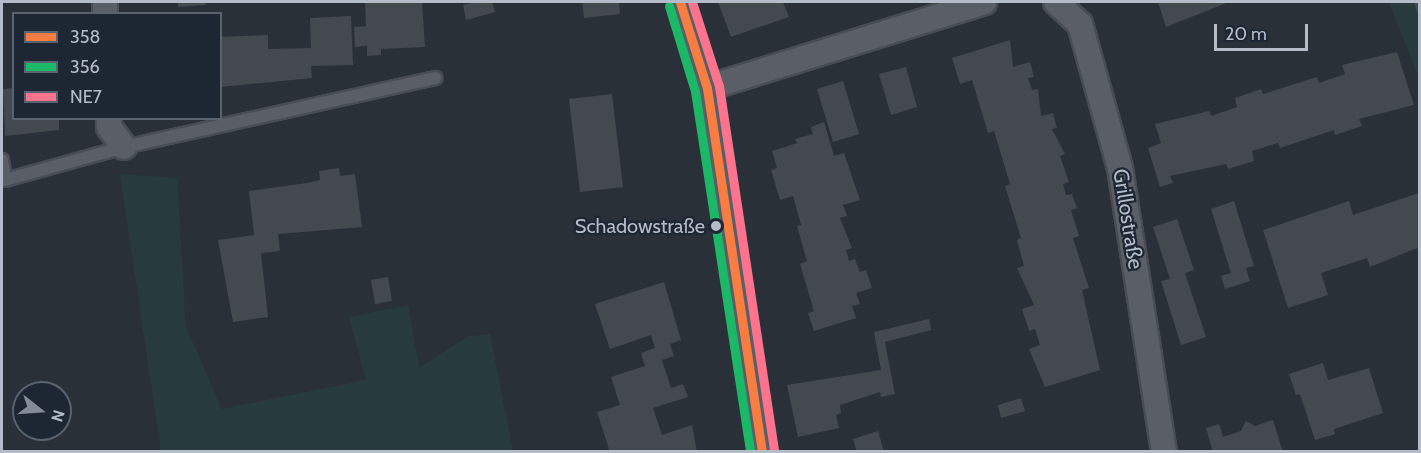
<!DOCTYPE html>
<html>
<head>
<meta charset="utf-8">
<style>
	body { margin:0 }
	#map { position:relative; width:1421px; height:453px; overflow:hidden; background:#2a3038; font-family:Cabin,sans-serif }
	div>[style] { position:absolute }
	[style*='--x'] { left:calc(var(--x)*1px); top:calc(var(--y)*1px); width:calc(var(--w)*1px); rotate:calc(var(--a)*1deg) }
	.green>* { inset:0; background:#273a3e }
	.building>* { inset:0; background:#444950 }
	.roads { filter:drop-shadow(2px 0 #484c53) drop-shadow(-2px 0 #484c53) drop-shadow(0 2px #484c53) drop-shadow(0 -2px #484c53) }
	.service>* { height:12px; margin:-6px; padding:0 6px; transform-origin:6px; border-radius:6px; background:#5a5e66 }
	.minor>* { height:24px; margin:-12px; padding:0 12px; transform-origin:12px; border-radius:12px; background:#5a5e66 }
	.bus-1>* { height:9px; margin:-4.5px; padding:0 4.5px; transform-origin:4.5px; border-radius:4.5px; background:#f77d43 }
	.bus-2>* { height:9px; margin:-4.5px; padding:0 4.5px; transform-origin:4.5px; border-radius:4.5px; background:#1ab867 }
	.bus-3>* { height:9px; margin:-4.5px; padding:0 4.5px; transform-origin:4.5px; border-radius:4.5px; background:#fc738d }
	.dots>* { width:16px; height:16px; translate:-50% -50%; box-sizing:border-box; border:3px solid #1d2633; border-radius:50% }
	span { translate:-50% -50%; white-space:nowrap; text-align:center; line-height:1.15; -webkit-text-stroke:4.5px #1d2633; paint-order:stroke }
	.bus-label { font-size:20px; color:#b4bcc9 }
	.right { translate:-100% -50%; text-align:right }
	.street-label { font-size:21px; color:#b4bcc9 }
	.frame { position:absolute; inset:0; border:3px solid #b4bcc9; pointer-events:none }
	.legend { position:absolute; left:12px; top:12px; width:210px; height:108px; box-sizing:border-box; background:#1d2633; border:2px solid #59626f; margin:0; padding:8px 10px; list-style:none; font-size:18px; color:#b4bcc9 }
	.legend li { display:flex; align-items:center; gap:12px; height:30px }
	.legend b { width:30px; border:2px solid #59626f }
	.north { position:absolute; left:12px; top:381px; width:60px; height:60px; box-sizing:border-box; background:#1d2633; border:2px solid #59626f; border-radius:50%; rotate:107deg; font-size:16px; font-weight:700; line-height:24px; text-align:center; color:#b4bcc9 }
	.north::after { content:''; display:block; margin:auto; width:21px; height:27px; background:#848b96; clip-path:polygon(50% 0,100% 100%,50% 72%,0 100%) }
	.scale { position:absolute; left:1214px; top:24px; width:94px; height:27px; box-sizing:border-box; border:3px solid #b4bcc9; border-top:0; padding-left:8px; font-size:18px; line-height:21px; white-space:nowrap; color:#b4bcc9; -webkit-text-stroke:4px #1d2633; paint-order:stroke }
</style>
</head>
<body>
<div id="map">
	<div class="green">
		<i style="clip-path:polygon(1389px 2px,1419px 2px,1419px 78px)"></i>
		<i style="clip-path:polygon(120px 174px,177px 178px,186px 327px,222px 409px,366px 380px,349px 317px,408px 305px,419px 368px,469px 336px,490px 334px,513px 451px,161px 451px)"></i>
	</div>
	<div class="building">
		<i style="clip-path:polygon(178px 2px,205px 2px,206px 5px,178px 7px)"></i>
		<i style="clip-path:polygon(365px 2px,422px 2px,425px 47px,381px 49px,381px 55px,367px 56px,367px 46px,355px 47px,354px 27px,366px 26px)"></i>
		<i style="clip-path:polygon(475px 2px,492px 2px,495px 12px,466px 20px,463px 5px)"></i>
		<i style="clip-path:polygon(582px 2px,619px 2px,620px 14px,584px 18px)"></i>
		<i style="clip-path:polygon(718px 2px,783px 2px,789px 17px,731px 37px)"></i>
		<i style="clip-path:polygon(1158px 2px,1229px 2px,1166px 27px)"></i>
		<i style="clip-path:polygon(1414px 2px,1419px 2px,1419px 18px)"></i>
		<i style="clip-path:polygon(351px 16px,353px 65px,311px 66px,312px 78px,220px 87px,220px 37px,268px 35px,268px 49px,311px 48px,310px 18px)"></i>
		<i style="clip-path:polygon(1010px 40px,1013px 67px,1030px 62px,1034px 77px,1028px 78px,1032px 90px,1038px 89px,1041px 116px,1053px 113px,1057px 128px,1052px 129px,1065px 154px,1060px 156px,1069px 182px,1063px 184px,1066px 195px,1072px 194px,1077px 208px,1071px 210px,1079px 236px,1073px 238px,1089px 288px,1082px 290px,1100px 370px,1045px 387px,1029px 349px,1040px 345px,1035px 329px,1029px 331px,1022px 309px,1034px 305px,1017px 268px,1024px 266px,1017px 240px,1021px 238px,1005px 186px,1010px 184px,994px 131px,988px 133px,972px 80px,960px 84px,952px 58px)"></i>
		<i style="clip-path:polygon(1397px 52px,1414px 105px,1359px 119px,1362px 126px,1335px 135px,1334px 130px,1280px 148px,1278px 143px,1252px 151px,1254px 161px,1228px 169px,1226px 164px,1170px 176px,1173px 183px,1160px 187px,1148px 148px,1161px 143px,1155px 124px,1209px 111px,1211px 116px,1237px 107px,1235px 98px,1261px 89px,1263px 94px,1317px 77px,1319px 83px,1345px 74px,1342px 65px)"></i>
		<i style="clip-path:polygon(906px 67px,917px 107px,891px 115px,879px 74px)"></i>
		<i style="clip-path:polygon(843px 81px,859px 134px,833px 142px,817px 89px)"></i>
		<i style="clip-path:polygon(14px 88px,14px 118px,59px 118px,59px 130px,5px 136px,3px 89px)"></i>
		<i style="clip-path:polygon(612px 94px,623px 187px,580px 192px,569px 99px)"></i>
		<i style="clip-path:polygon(824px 122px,834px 156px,844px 153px,860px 200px,843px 205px,847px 216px,840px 218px,852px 248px,846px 250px,849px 261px,855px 259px,860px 272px,866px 270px,872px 288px,856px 293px,860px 304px,852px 306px,856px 318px,814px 331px,808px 313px,814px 311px,800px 264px,807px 261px,797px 226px,801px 225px,793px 196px,780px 200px,771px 170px,777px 168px,772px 151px,797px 143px,795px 139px,813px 134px,811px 127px)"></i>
		<i style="clip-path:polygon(339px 168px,340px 176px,355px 174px,362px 227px,278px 234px,280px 251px,261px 253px,268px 317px,233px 322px,218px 240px,254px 235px,249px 191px,307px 183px,320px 180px,319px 171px)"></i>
		<i style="clip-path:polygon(1419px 193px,1419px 254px,1417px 248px,1370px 267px,1367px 258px,1321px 273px,1328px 295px,1288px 308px,1263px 230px,1349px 201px,1353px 215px)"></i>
		<i style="clip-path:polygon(1234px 201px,1254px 266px,1246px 268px,1250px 281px,1225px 289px,1221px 276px,1231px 273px,1211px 209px)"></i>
		<i style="clip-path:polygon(1177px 219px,1194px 270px,1185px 273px,1206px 337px,1181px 345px,1161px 281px,1170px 279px,1153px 227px)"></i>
		<i style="clip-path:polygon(388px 277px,392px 301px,375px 304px,371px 280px)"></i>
		<i style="clip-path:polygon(664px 282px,681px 340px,670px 344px,674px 356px,662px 360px,671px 388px,683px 384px,688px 397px,653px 408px,662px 435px,692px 425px,697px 452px,610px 452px,597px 412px,620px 405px,611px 377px,645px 366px,641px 353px,655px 348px,651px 335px,610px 349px,595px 304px)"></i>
		<i style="clip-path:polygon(929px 319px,931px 330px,885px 342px,895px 394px,881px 397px,880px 392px,840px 405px,841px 413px,836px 415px,839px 428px,798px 437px,787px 385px,881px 370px,874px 332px)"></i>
		<i style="clip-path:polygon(1323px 363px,1328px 380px,1369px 368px,1383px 413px,1334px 429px,1335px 434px,1315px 440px,1300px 394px,1296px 395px,1289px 374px)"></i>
		<i style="clip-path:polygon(1021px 398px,1025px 411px,1001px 418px,998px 405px)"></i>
		<i style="clip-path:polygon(1273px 420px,1283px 452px,1213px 452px,1206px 428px,1219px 424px,1223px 437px,1241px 431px,1246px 421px,1255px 426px)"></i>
		<i style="clip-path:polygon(878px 431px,884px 452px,857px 452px,853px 439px)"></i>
	</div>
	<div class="roads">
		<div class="service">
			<i style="--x:2;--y:160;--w:20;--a:81"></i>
			<i style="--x:5;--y:180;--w:123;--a:-15.5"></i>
			<i style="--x:124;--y:147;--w:319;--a:-12.5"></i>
		</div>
		<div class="minor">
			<i style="--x:105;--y:2;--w:12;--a:90"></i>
			<i style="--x:680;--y:2;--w:90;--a:72.6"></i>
			<i style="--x:707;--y:88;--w:368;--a:81.4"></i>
			<i style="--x:1056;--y:2;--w:33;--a:43"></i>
			<i style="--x:1080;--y:24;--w:149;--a:74.5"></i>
			<i style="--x:1120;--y:168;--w:287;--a:81.2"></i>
			<i style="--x:707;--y:88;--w:290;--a:-17.2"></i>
			<i style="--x:109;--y:118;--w:9;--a:90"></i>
			<i style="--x:109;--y:127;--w:25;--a:53"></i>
		</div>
	</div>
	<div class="bus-1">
		<i style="--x:680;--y:2;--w:90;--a:72.6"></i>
		<i style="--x:707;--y:88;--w:368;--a:81.4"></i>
	</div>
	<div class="bus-2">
		<i style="--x:669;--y:6;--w:89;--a:73"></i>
		<i style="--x:695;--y:91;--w:365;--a:81.3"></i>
	</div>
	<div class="bus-3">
		<i style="--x:692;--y:2;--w:88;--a:72.2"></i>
		<i style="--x:719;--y:86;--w:368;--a:81.4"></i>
	</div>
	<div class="dots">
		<i style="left:716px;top:226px;background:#b4bcc9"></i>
	</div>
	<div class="bus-label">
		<span class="right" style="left:705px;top:226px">Schadowstraße</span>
	</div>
	<div class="street-label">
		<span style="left:1128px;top:219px;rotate:81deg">Grillostraße</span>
	</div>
	<div class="frame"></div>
	<ul class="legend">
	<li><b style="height:8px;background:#f77d43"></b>358</li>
	<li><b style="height:8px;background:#1ab867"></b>356</li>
	<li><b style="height:8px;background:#fc738d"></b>NE7</li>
	</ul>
	<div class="north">N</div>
	<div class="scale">20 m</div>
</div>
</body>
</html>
